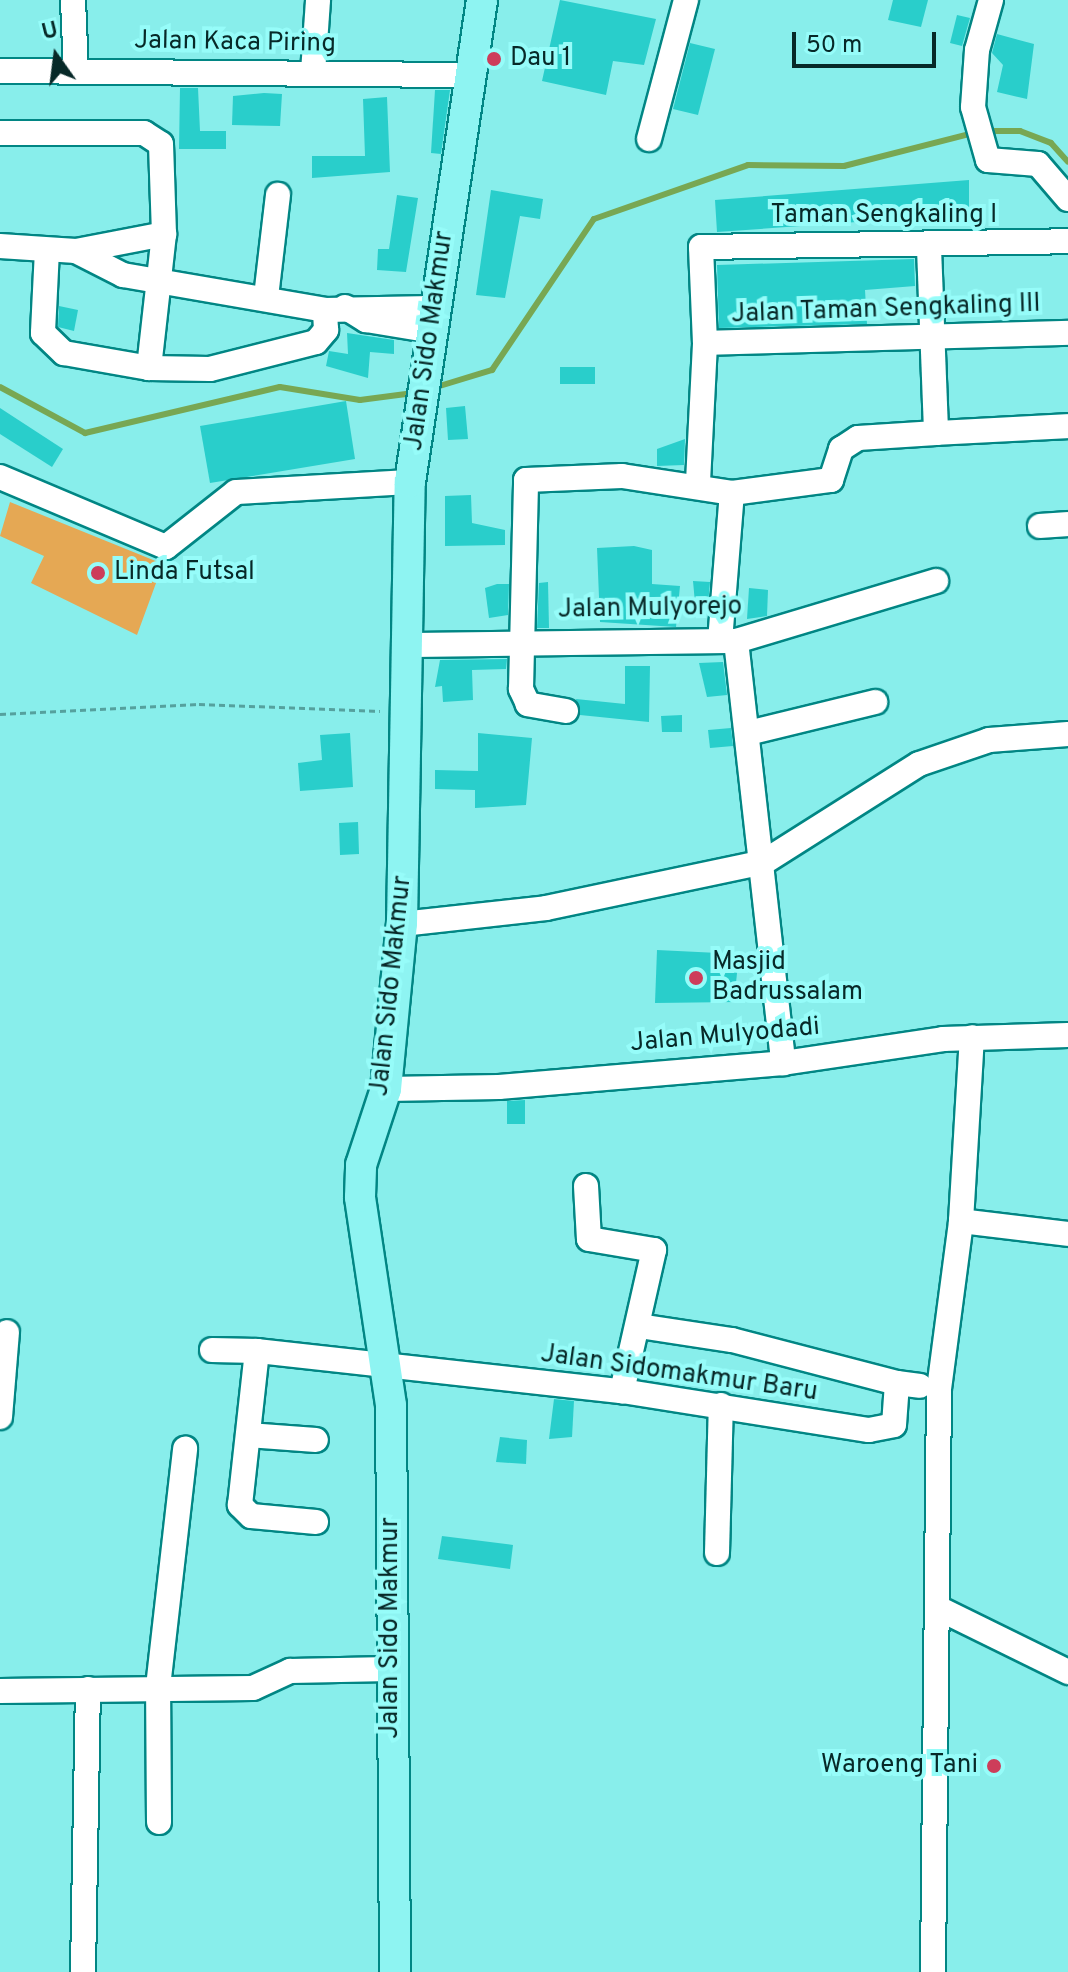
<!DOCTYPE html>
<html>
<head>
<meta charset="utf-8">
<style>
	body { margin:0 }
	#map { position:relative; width:1068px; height:1972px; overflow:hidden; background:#88eeeb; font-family:Overpass,sans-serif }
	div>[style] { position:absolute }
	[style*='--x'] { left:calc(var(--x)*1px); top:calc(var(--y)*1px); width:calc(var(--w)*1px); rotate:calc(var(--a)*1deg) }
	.green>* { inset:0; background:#e5a854 }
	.stream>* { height:6px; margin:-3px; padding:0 3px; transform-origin:3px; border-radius:3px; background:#78a753 }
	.building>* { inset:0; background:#29cecb }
	.path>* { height:3px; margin-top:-1.5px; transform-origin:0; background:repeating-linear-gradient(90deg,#55a19e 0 6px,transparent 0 10px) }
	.roads { filter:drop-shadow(2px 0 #018684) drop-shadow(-2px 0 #018684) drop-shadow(0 2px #018684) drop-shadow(0 -2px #018684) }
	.minor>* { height:24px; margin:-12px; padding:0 12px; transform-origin:12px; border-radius:12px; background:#fff }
	.major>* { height:30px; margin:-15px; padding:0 15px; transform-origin:15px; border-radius:15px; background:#8ef4f2 }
	.dots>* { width:22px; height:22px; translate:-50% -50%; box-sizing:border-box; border:4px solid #96fcf9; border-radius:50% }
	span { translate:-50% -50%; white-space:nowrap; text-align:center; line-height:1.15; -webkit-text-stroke:8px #96fcf9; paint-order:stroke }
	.street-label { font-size:26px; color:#072928 }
	.poi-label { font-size:26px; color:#072928 }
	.left { translate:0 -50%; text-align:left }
	.right { translate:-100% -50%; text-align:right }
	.north { position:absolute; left:16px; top:16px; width:80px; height:80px; -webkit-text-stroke:6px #96fcf9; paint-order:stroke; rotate:346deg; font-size:22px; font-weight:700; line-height:32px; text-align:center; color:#072928 }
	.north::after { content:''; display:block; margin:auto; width:28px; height:36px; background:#072928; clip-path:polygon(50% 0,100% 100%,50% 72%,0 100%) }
	.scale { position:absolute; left:792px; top:32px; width:144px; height:36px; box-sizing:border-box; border:4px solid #072928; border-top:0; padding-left:10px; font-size:24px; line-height:28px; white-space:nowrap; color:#072928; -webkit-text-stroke:6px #96fcf9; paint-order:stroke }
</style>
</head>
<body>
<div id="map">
	<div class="green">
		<i style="clip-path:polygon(10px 502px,163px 564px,137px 635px,31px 583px,44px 556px,0 536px)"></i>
	</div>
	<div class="stream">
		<i style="--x:984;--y:131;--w:36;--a:0"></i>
		<i style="--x:1020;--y:131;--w:33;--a:21"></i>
		<i style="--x:1051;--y:143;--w:25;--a:48"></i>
		<i style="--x:0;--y:387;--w:97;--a:28.4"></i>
		<i style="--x:85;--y:433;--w:200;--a:-13.3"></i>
		<i style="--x:280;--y:387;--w:81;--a:9.2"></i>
		<i style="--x:360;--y:400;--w:54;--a:-7.4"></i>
		<i style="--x:433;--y:388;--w:62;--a:-17"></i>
		<i style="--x:492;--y:370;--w:182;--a:-56"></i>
		<i style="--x:594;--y:219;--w:163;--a:-19.3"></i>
		<i style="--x:748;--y:165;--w:96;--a:0.6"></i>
		<i style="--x:844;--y:166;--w:133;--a:-14.3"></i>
	</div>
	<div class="building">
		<i style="clip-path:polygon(560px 0,656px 19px,644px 65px,613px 61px,606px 95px,542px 81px)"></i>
		<i style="clip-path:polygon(893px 0,928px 0,921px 27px,888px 20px)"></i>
		<i style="clip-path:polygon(957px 15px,970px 18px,962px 46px,950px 43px)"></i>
		<i style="clip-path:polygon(997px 34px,1034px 44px,1027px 99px,997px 92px,1003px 65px,992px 53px)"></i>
		<i style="clip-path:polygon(690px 43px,715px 49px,698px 115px,673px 109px)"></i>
		<i style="clip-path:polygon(180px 88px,198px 88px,200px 131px,226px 131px,226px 149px,179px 149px)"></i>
		<i style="clip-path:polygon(435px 90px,450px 90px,441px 154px,431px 153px)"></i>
		<i style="clip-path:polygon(264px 93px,282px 94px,280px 126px,232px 125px,233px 96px)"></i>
		<i style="clip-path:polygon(387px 97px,390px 172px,312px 178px,312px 156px,365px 156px,363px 99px)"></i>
		<i style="clip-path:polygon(969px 180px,969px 214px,717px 232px,715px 200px)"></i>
		<i style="clip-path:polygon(491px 190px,543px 199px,540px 219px,520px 216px,505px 298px,476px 295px)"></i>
		<i style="clip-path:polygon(397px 195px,418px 198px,406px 272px,377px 270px,378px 249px,389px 249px)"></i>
		<i style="clip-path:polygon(914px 259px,915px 286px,865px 290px,867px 324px,719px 328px,717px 265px)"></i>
		<i style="clip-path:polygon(59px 306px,78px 310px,74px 331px,58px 327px)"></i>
		<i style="clip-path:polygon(347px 333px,394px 340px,394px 354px,370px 352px,368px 378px,326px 366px,329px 351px,348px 354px)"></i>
		<i style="clip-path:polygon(560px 367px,595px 367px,595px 384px,560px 384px)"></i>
		<i style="clip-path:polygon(346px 401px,355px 459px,210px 483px,200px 426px)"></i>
		<i style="clip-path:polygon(465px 406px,468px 439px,448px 440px,446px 408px)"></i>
		<i style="clip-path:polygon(0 408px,63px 449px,52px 467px,0 434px)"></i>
		<i style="clip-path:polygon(685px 439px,684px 465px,657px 466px,657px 449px)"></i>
		<i style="clip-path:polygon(471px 495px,472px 523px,505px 530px,505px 545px,445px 546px,445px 496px)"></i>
		<i style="clip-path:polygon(634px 546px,652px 550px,652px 584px,680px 586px,676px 627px,600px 622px,597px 548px)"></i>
		<i style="clip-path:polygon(693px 581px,710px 582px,708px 604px,695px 603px)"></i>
		<i style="clip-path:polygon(548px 582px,549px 628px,537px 628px,539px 583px)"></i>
		<i style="clip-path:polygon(497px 584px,509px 584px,508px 615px,489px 618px,485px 588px)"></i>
		<i style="clip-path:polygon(749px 588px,768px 590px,767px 616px,747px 619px)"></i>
		<i style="clip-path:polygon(507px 659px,506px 669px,472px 670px,473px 700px,443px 702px,442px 686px,435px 687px,440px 660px)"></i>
		<i style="clip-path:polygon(723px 662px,727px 695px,707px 697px,699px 663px)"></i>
		<i style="clip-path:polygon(625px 666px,650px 666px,649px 722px,580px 715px,576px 699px,625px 704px)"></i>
		<i style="clip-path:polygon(682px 715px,682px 732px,662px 732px,661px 716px)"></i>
		<i style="clip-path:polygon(731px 728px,733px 746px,710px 748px,708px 730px)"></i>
		<i style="clip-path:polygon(350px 733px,353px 787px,300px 791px,298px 763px,322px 760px,320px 735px)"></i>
		<i style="clip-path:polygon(478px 733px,532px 738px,526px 805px,475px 808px,475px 790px,435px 789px,435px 770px,478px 771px)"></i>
		<i style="clip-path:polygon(358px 822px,359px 854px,340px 855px,339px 823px)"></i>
		<i style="clip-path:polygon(657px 950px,739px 954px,734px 1002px,655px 1003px)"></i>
		<i style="clip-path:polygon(525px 1100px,525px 1124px,507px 1124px,507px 1101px)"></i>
		<i style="clip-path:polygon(554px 1399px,574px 1401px,572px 1437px,549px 1439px)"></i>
		<i style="clip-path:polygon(500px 1437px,527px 1440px,526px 1464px,496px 1462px)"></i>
		<i style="clip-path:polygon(442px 1536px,513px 1545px,510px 1569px,438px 1559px)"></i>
	</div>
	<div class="path">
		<i style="--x:0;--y:714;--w:199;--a:-2.9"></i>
		<i style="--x:199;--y:704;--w:181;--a:2.2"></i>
	</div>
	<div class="roads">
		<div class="minor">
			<i style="--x:73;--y:0;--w:71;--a:87.6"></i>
			<i style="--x:991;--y:0;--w:52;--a:105.6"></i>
			<i style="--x:977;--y:50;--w:57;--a:94"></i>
			<i style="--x:973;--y:107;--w:55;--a:74.2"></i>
			<i style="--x:988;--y:160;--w:50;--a:4.6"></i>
			<i style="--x:1038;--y:164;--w:46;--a:49.4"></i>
			<i style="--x:0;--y:71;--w:470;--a:0.5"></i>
			<i style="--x:313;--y:72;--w:72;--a:-86"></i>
			<i style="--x:0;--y:133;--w:144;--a:0"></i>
			<i style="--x:144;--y:133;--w:20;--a:33"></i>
			<i style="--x:161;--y:144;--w:90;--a:88.1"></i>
			<i style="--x:164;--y:234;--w:135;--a:96.4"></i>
			<i style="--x:649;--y:139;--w:144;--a:-75.1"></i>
			<i style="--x:0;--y:246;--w:76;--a:3.8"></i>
			<i style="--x:76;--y:251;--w:53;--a:27.1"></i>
			<i style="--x:123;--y:275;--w:205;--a:9.8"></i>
			<i style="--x:325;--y:310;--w:107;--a:-1.1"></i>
			<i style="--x:929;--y:248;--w:185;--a:87.8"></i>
			<i style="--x:936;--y:433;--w:132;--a:-3"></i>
			<i style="--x:47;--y:250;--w:83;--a:92.8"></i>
			<i style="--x:43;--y:333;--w:29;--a:44"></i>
			<i style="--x:64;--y:353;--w:86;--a:10"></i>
			<i style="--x:149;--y:368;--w:61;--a:0.9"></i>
			<i style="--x:210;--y:369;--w:109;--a:-14.3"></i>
			<i style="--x:316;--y:342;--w:16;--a:-50"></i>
			<i style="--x:326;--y:330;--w:20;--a:-93"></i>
			<i style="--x:76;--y:251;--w:90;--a:-10.9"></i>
			<i style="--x:266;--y:297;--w:103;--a:-83.3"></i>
			<i style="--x:345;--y:307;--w:25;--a:32"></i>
			<i style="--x:366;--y:320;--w:63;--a:9.2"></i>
			<i style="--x:705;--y:343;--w:363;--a:-1.6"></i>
			<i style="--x:0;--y:477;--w:180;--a:22.9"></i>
			<i style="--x:166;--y:547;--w:89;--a:-38.2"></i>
			<i style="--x:236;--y:492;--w:174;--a:-3.3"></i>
			<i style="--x:698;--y:482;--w:139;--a:-87.1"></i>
			<i style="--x:705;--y:343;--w:96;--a:-92.4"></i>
			<i style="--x:701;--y:247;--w:367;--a:-0.9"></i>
			<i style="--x:1040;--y:526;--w:28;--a:-4"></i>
			<i style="--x:720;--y:641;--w:148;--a:-85.4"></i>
			<i style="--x:736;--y:641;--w:425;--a:83.6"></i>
			<i style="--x:405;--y:645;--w:331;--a:-0.7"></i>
			<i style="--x:736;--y:641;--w:209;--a:-16.7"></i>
			<i style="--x:566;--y:711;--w:39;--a:-170"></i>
			<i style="--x:528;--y:704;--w:17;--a:-115"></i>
			<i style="--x:521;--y:689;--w:209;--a:-88.6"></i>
			<i style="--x:526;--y:480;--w:96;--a:-2.4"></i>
			<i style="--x:622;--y:476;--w:111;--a:8.8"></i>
			<i style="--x:732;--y:493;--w:100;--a:-7.5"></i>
			<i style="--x:831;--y:480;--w:33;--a:-72"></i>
			<i style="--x:841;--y:449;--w:20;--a:-33"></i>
			<i style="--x:858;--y:438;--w:78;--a:-3.7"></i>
			<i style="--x:748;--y:733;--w:131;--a:-13.7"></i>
			<i style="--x:402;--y:924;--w:145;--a:-6.3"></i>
			<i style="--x:546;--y:908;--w:223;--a:-11.9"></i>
			<i style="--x:764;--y:862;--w:183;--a:-32.3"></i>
			<i style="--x:919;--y:764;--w:74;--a:-18.9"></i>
			<i style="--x:989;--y:740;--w:79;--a:-4.3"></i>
			<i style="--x:386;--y:1089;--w:113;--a:-1"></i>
			<i style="--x:499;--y:1087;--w:285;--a:-4.8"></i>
			<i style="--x:783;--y:1063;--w:162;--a:-8.5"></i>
			<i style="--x:943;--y:1039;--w:125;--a:-1.8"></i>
			<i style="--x:586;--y:1186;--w:53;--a:86.8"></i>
			<i style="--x:589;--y:1239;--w:66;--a:9.6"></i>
			<i style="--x:654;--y:1250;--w:145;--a:102.8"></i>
			<i style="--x:961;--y:1221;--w:108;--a:6.9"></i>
			<i style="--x:639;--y:1326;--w:94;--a:8.6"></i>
			<i style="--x:732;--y:1340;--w:171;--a:14.6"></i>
			<i style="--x:212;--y:1350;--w:45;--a:1.3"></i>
			<i style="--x:0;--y:1417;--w:85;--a:-85.3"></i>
			<i style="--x:248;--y:1435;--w:68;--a:4.2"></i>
			<i style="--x:316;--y:1522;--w:65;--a:-174.7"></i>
			<i style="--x:251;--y:1516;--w:16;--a:-135"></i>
			<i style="--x:240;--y:1505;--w:155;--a:-83.7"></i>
			<i style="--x:257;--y:1351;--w:367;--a:6.3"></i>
			<i style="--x:622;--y:1391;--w:250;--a:9"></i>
			<i style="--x:869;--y:1430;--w:25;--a:-11"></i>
			<i style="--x:894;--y:1425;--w:42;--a:-85.9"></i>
			<i style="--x:897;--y:1383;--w:23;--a:7"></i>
			<i style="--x:717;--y:1553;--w:148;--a:-88.5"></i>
			<i style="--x:938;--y:1608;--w:145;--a:26.2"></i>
			<i style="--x:0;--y:1691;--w:253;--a:-0.7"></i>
			<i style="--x:253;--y:1688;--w:41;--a:-24.7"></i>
			<i style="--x:290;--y:1671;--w:100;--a:-1.1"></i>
			<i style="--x:159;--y:1822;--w:135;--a:-90.4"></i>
			<i style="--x:158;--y:1687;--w:240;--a:-83.5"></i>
			<i style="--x:83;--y:1972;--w:283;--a:-89"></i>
			<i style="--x:933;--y:1972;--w:583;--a:-89.41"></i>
			<i style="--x:939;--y:1389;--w:169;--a:-82.5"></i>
			<i style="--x:961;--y:1221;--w:184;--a:-86.6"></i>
		</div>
		<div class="major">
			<i style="--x:395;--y:1972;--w:567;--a:-90.4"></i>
			<i style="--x:391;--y:1405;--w:210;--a:-98.5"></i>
			<i style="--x:360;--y:1197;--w:32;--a:-88"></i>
			<i style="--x:361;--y:1165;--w:80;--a:-71.8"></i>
			<i style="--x:386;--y:1089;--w:166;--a:-84.5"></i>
			<i style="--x:402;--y:924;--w:442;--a:-89"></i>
			<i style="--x:410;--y:482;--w:487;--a:-81.5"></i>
		</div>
	</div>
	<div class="dots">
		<i style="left:494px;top:59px;background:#cd3d5a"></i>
		<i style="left:98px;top:573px;background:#cd3d5a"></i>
		<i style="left:696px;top:978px;background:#cd3d5a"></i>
		<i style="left:994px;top:1766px;background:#cd3d5a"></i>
	</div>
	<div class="street-label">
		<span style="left:235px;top:43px;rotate:1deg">Jalan Kaca Piring</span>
		<span style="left:884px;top:216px">Taman Sengkaling I</span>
		<span style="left:886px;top:310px;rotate:-2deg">Jalan Taman Sengkaling III</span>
		<span style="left:430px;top:341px;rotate:-82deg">Jalan Sido Makmur</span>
		<span style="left:650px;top:609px;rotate:-1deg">Jalan Mulyorejo</span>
		<span style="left:392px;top:986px;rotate:-84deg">Jalan Sido Makmur</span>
		<span style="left:725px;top:1036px;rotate:-5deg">Jalan Mulyodadi</span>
		<span style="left:679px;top:1374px;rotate:8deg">Jalan Sidomakmur Baru</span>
		<span style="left:391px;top:1628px;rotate:-90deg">Jalan Sido Makmur</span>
	</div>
	<div class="poi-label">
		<span class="left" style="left:510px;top:59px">Dau 1</span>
		<span class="left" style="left:114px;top:573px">Linda Futsal</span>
		<span class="left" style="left:712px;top:978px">Masjid<br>Badrussalam</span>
		<span class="right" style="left:978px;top:1766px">Waroeng Tani</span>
	</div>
	<div class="north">U</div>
	<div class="scale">50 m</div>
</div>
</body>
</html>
